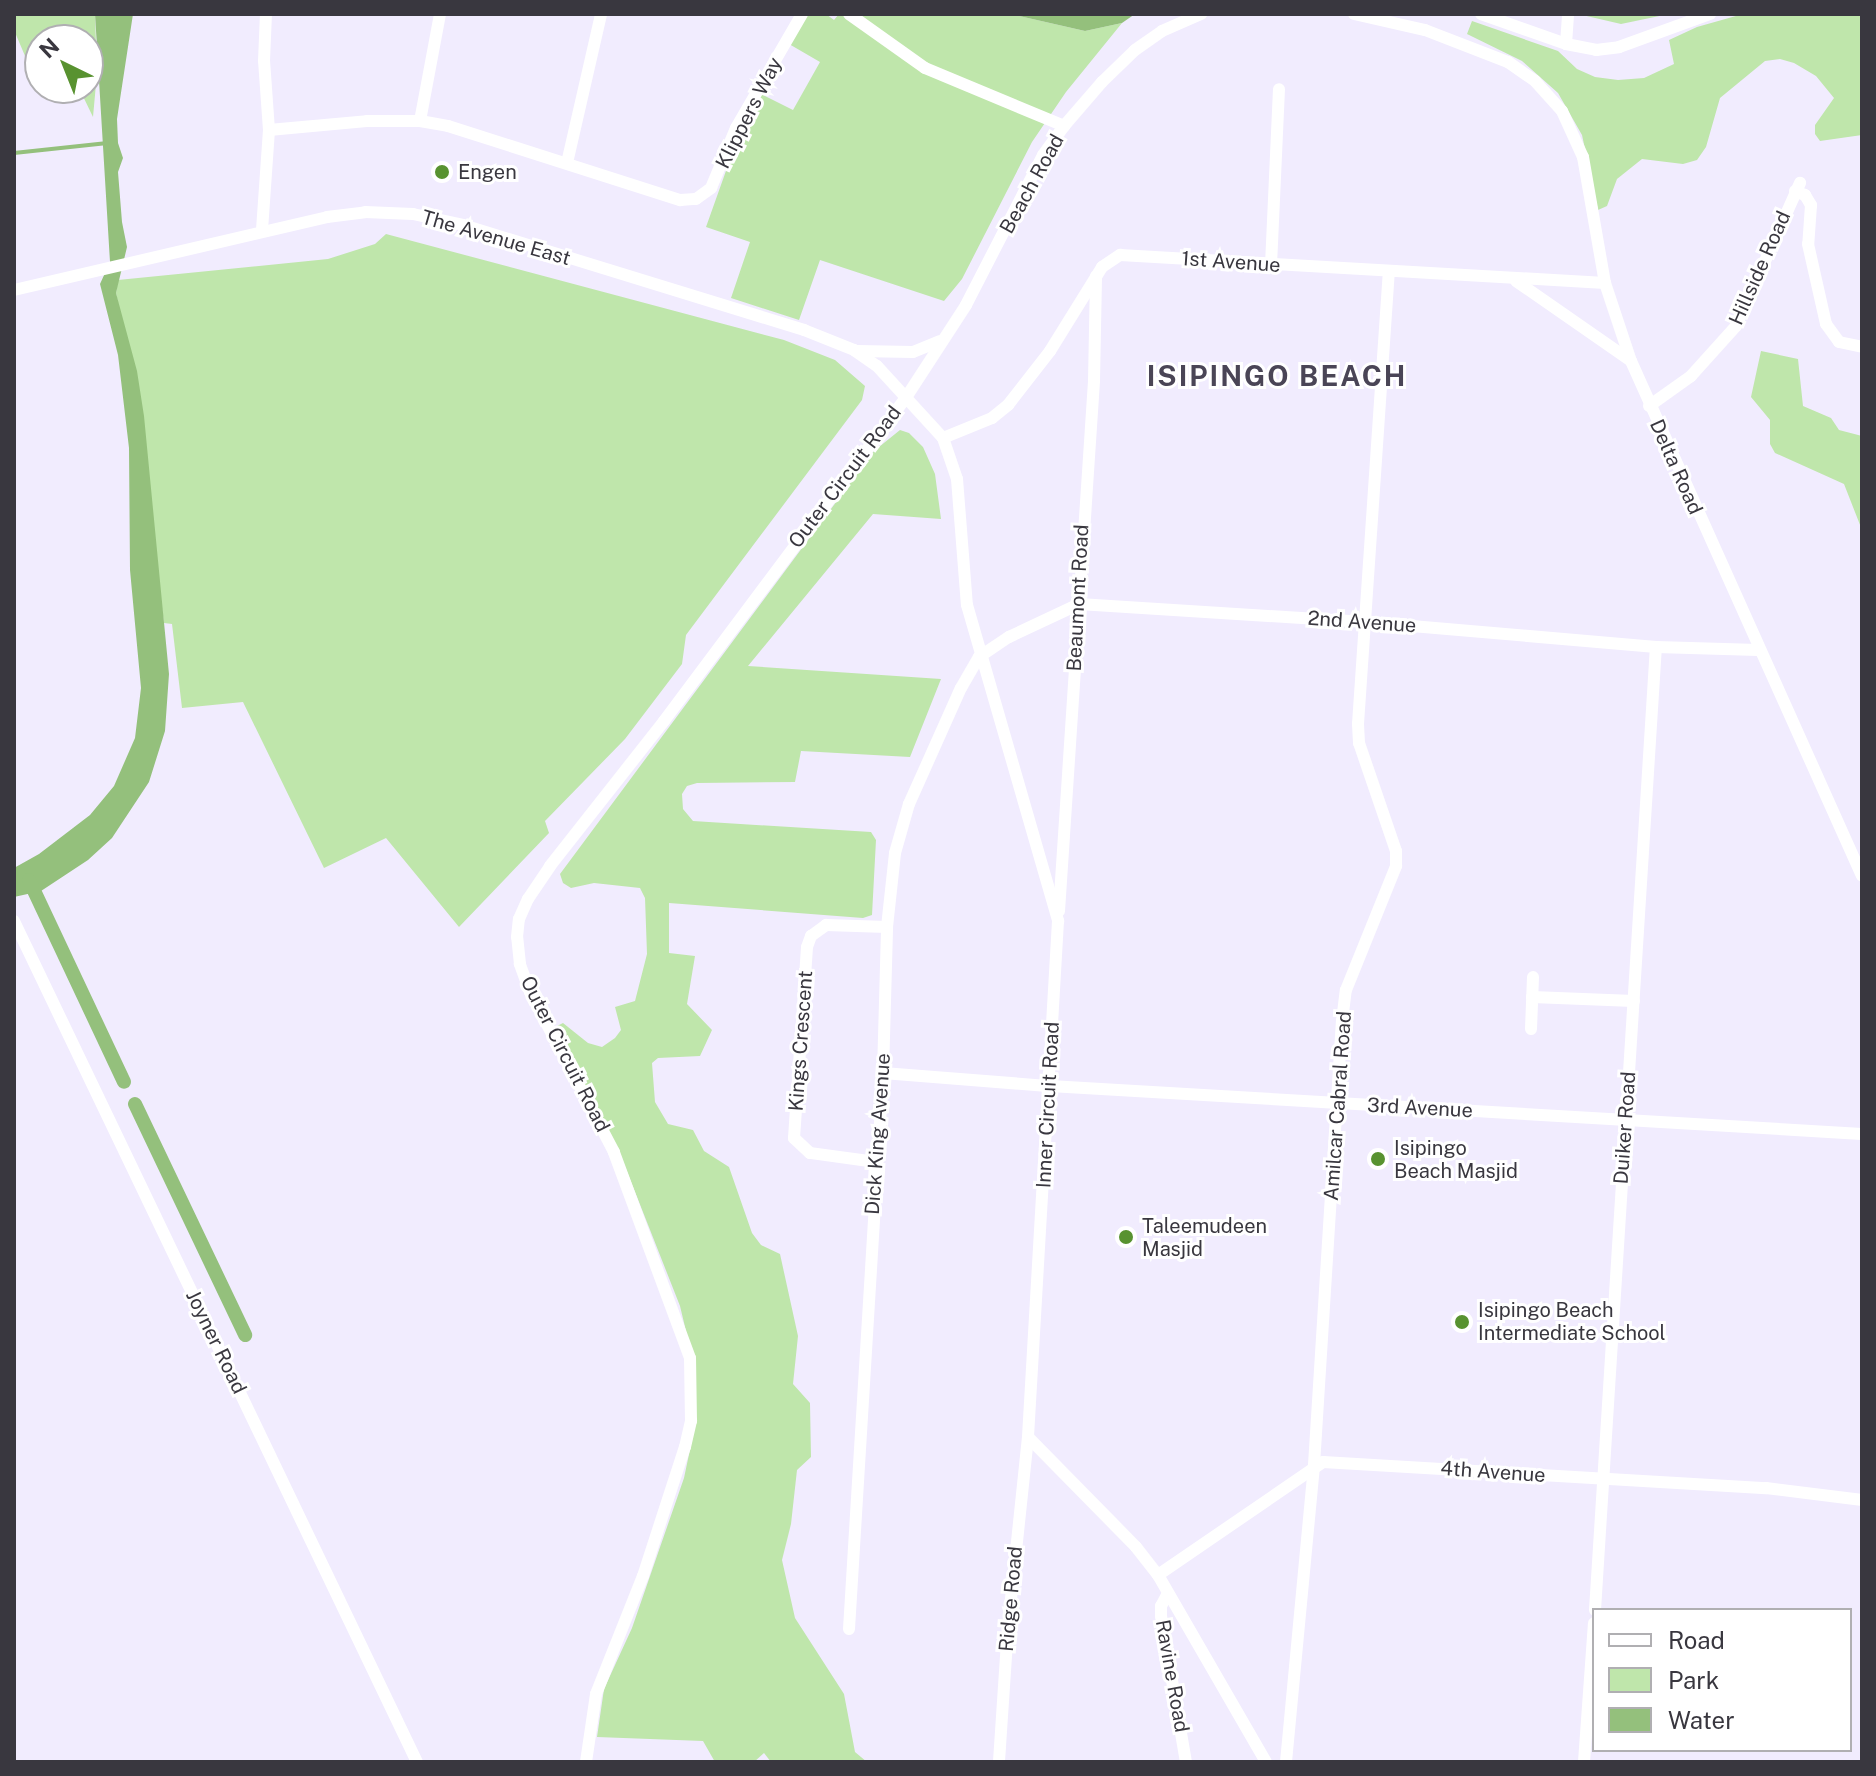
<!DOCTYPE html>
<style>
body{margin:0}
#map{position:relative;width:1876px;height:1776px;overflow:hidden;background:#f1ecfe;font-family:"Public Sans",sans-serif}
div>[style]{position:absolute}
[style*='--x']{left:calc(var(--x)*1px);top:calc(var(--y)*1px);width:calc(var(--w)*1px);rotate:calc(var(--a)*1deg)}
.green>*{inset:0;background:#bfe6ab}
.water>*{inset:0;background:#94c07c}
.stream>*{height:4px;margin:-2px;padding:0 2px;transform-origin:2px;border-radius:2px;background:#94c07c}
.canal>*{height:14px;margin:-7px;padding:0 7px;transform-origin:7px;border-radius:7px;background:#94c07c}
.minor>*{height:12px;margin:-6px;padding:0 6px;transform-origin:6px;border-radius:6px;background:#fff}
.dots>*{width:22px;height:22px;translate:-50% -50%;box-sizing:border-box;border:4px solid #fff;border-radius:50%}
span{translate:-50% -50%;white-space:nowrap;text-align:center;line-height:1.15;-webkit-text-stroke:6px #fff;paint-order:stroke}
.street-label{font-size:20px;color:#39373f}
.poi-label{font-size:20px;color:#39373f}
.left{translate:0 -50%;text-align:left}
.district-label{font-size:28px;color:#4a4556;font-weight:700;letter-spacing:2px}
.frame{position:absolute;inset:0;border:16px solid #39373f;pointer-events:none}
.legend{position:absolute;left:1592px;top:1608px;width:260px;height:144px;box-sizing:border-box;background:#fff;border:2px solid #b0afb2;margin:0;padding:10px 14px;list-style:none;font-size:24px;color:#39373f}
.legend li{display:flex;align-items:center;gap:16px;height:40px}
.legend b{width:40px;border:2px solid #b0afb2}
.north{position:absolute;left:24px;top:24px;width:80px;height:80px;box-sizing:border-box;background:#fff;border:2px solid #b0afb2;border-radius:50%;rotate:317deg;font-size:22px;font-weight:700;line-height:32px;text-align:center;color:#39373f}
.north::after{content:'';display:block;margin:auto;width:28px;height:36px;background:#589230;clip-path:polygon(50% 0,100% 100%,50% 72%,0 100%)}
</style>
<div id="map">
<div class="green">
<div style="clip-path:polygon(14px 14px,95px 14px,97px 73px,93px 117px,79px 88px,88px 88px,88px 40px,40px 40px,40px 63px,28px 63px,14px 30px)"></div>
<div style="clip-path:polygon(807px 14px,826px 14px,834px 20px,839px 14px,1011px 14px,1085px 31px,1122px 23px,1066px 92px,1032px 142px,962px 279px,944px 301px,820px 260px,799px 320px,731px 298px,750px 242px,706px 227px,732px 154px,761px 94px,793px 110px,820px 62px,789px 44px)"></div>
<div style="clip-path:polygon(1578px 14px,1669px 14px,1621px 24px)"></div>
<div style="clip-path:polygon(1743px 14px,1862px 14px,1862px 135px,1820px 141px,1815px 134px,1815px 125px,1834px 98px,1816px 76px,1794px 63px,1780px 59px,1765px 61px,1720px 98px,1706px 147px,1697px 160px,1683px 164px,1642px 159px,1617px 179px,1607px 206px,1598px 210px,1582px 135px,1558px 93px,1522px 61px,1467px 34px,1472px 21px,1558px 51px,1577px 69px,1595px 77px,1618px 80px,1644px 78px,1674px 64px,1669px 40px,1697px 27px)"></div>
<div style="clip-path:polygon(386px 234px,784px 340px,835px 360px,865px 386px,862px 400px,686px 635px,682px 664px,625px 739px,545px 821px,549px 833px,459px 927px,386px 838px,324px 868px,243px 702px,182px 708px,172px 624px,164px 623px,124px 332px,116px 293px,118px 280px,328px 259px,375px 244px)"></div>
<div style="clip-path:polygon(1761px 351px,1798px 359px,1803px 406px,1831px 418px,1839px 430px,1862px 436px,1862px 530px,1844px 484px,1775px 453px,1770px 444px,1770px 420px,1751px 397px)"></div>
<div style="clip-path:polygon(900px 430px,909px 433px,923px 447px,935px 474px,941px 519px,873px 514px,748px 666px,941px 679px,910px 757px,801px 751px,795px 782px,697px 783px,687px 786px,682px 794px,683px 809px,693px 821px,871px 832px,876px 840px,872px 915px,863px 918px,669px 903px,669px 953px,695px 956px,687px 1004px,712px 1030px,700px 1056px,658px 1058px,652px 1063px,655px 1102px,668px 1124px,693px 1130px,704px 1151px,729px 1167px,752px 1233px,761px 1245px,780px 1254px,798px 1336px,793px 1384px,810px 1403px,811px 1457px,797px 1470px,791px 1524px,782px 1560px,795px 1618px,844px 1694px,855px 1752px,867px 1762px,771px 1762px,764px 1753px,754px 1762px,715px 1762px,703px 1741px,597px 1737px,604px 1689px,632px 1628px,684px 1478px,692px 1440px,691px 1352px,680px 1306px,626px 1169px,555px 1027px,563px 1023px,588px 1043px,602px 1047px,615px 1038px,621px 1030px,615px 1007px,635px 1001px,647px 954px,645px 898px,640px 888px,594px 883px,571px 888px,563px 883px,560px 874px,874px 451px)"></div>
</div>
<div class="water">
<div style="clip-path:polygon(95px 14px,133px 14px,117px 119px,118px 143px,123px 158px,118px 172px,122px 222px,127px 247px,116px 293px,137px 371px,144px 416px,169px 674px,165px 731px,149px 782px,112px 838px,88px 860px,41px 891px,14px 897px,14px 868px,39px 854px,90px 815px,114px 786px,135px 738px,141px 688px,130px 570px,129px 448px,118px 355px,100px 284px,110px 262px)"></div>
<div style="clip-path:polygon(1011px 14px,1135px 14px,1122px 23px,1085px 31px)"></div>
</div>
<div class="stream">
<div style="--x:14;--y:153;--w:94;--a:-6.1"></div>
</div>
<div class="canal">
<div style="--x:29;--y:880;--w:223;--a:64.8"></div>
<div style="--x:135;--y:1104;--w:256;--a:64.5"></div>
</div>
<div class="minor">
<div style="--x:849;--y:14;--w:93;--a:35.4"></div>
<div style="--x:925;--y:68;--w:151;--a:22.6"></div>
<div style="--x:1354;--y:14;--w:73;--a:12.7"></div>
<div style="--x:1425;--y:30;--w:89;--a:21.1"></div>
<div style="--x:1508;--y:62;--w:33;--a:35"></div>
<div style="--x:1535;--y:81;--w:40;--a:48"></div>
<div style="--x:1562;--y:111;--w:51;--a:65.5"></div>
<div style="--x:1583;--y:157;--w:128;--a:80.1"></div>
<div style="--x:1605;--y:283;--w:82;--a:71.6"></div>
<div style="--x:1631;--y:361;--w:564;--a:65.84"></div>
<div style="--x:1481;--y:14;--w:90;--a:19.4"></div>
<div style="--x:1566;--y:44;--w:31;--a:11"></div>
<div style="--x:1596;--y:50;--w:23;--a:-7"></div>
<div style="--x:1619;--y:47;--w:97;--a:-19.9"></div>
<div style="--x:1566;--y:44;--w:30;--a:-86"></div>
<div style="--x:420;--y:121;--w:109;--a:-79.4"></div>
<div style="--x:269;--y:130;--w:98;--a:-5.2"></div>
<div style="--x:367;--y:121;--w:53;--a:0"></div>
<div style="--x:420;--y:121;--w:28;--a:10"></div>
<div style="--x:448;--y:126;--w:244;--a:17.7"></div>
<div style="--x:680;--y:200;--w:16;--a:-4"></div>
<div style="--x:696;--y:199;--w:19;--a:-36"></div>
<div style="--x:711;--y:188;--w:65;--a:-67.4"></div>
<div style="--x:736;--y:128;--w:132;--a:-59.9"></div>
<div style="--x:567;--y:163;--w:153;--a:-77.1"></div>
<div style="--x:1795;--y:191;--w:11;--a:22"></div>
<div style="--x:1805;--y:195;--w:12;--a:59"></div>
<div style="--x:1811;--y:205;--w:39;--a:94"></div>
<div style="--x:1808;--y:244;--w:82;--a:77.3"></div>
<div style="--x:1826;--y:324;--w:22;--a:54"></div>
<div style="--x:1839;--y:342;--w:24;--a:12"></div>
<div style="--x:262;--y:230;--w:100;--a:-86"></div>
<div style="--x:269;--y:130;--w:69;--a:-94.1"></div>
<div style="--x:264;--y:61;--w:47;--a:-87.6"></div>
<div style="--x:1271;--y:265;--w:176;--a:-87.4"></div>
<div style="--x:1516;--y:281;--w:140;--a:34.8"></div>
<div style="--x:14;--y:290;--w:321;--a:-13.1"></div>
<div style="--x:327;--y:217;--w:38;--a:-7"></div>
<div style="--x:365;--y:212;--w:48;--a:2.4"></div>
<div style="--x:413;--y:214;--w:51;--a:12.4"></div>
<div style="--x:463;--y:225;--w:357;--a:17.1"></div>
<div style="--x:804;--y:330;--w:54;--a:21.8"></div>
<div style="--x:854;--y:350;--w:28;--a:35"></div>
<div style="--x:877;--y:366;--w:98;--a:47.5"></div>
<div style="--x:943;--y:438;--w:43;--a:71.1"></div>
<div style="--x:957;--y:479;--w:126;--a:85.5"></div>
<div style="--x:967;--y:605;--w:329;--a:73.9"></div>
<div style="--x:1058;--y:921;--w:517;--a:93.33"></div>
<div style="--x:1028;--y:1437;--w:190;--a:96"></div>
<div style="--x:1008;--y:1626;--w:136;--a:93.8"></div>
<div style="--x:857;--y:351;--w:56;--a:1"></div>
<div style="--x:913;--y:352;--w:29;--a:-22"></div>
<div style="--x:1649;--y:406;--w:52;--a:-35.5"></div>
<div style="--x:1691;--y:376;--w:67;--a:-48"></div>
<div style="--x:1736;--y:326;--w:157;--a:-65.9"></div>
<div style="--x:943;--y:438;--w:53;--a:-22.2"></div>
<div style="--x:992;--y:418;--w:21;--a:-39"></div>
<div style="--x:1008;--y:405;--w:68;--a:-52.1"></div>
<div style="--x:1050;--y:351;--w:99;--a:-58.2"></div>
<div style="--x:1102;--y:267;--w:22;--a:-34"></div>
<div style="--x:1120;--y:255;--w:486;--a:3.3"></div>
<div style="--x:1059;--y:911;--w:531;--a:-86.22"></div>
<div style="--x:1094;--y:381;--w:105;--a:-88.9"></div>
<div style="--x:14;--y:921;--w:933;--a:64.4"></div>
<div style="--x:1532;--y:997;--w:102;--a:2.2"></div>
<div style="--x:1531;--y:1029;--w:52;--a:-87.8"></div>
<div style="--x:883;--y:1073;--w:168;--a:4.5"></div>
<div style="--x:1050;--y:1086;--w:813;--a:3.38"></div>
<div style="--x:876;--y:1162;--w:67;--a:-172.2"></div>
<div style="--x:810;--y:1153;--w:22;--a:-137"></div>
<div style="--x:794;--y:1138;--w:191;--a:-86.1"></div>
<div style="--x:807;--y:947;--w:12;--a:-70"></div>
<div style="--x:811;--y:936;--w:19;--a:-36"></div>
<div style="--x:826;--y:925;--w:61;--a:1.9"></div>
<div style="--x:1028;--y:1437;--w:154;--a:45.5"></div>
<div style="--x:1136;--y:1547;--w:36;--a:52"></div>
<div style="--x:1158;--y:1575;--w:216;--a:60"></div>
<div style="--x:1158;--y:1575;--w:200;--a:-34.4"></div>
<div style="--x:1323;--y:1462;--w:444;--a:3.4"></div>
<div style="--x:1766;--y:1488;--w:97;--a:7.1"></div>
<div style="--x:1168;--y:1593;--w:15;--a:118"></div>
<div style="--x:1161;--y:1606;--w:10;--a:90"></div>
<div style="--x:1161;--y:1616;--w:148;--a:80.3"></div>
<div style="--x:1595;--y:1610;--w:965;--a:-86.38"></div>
<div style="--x:849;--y:1629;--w:557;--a:-86.5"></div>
<div style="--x:883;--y:1073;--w:146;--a:-88.4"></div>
<div style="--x:887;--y:927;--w:74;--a:-83.8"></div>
<div style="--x:895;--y:853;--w:51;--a:-74.1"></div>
<div style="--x:909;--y:804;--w:127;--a:-65.9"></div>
<div style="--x:961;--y:688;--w:36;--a:-60"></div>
<div style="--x:979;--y:657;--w:36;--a:-34"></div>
<div style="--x:1009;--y:637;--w:77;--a:-25.2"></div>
<div style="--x:1079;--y:604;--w:287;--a:3.6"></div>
<div style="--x:1365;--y:622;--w:292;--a:4.9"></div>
<div style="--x:1656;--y:647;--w:102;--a:1.7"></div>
<div style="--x:586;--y:1762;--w:69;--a:-81.6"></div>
<div style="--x:596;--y:1694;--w:127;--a:-68.3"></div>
<div style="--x:643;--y:1576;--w:136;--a:-72"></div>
<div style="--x:685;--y:1447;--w:27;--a:-77"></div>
<div style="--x:691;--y:1421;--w:63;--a:-90.9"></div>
<div style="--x:690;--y:1358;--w:220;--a:-110.3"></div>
<div style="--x:614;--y:1152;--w:181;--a:-117.7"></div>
<div style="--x:530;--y:992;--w:30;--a:-110"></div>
<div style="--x:520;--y:964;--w:27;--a:-96"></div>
<div style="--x:517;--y:937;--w:18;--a:-84"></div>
<div style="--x:519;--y:919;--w:22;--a:-66"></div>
<div style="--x:528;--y:899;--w:40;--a:-56"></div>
<div style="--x:550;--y:866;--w:184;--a:-51.8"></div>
<div style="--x:664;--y:721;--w:406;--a:-53.2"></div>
<div style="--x:907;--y:396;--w:108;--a:-57"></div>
<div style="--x:966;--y:305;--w:169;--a:-62.8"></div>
<div style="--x:1043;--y:155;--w:36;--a:-54"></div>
<div style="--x:1064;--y:126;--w:58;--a:-49.2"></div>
<div style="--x:1102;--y:82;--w:46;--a:-44.1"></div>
<div style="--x:1135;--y:50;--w:33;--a:-35"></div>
<div style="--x:1162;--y:31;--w:43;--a:-23.6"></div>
<div style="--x:1286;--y:1762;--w:298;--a:-84.6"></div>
<div style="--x:1314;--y:1465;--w:445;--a:-86.4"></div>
<div style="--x:1342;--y:1021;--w:31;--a:-83"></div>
<div style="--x:1346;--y:990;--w:134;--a:-68"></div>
<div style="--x:1396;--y:866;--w:15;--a:-90"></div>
<div style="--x:1396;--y:851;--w:114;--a:-108.9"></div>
<div style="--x:1359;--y:743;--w:19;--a:-93"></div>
<div style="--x:1358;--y:724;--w:453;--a:-86.1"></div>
<div style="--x:1584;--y:1762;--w:139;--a:-85.9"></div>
</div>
<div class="dots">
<div style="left:442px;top:172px;background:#589230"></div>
<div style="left:1378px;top:1159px;background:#589230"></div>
<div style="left:1126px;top:1237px;background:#589230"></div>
<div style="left:1462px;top:1322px;background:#589230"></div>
</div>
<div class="street-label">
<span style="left:749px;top:113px;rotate:-63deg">Klippers Way</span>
<span style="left:1032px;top:184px;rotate:-61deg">Beach Road</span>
<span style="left:496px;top:238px;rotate:16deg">The Avenue East</span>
<span style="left:1231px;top:262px;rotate:4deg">1st Avenue</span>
<span style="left:1760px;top:268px;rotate:-66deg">Hillside Road</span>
<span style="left:1676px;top:467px;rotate:66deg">Delta Road</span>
<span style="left:845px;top:477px;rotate:-53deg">Outer Circuit Road</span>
<span style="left:1078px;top:598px;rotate:-87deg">Beaumont Road</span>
<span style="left:1362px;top:622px;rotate:4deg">2nd Avenue</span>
<span style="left:801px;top:1041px;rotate:-86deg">Kings Crescent</span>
<span style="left:565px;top:1054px;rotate:63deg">Outer Circuit Road</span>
<span style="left:1048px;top:1105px;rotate:-87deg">Inner Circuit Road</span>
<span style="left:1338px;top:1106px;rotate:-86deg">Amilcar Cabral Road</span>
<span style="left:1420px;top:1108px;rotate:3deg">3rd Avenue</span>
<span style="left:1625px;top:1128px;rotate:-86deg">Duiker Road</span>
<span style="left:878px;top:1134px;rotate:-86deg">Dick King Avenue</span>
<span style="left:216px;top:1342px;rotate:64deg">Joyner Road</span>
<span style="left:1493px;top:1472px;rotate:4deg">4th Avenue</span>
<span style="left:1011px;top:1599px;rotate:-85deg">Ridge Road</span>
<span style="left:1172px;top:1676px;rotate:80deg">Ravine Road</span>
</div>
<div class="poi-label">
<span class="left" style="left:458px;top:172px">Engen</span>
<span class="left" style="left:1394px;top:1160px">Isipingo<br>Beach Masjid</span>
<span class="left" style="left:1142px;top:1238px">Taleemudeen<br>Masjid</span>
<span class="left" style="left:1478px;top:1322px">Isipingo Beach<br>Intermediate School</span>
</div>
<div class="district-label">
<span style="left:1277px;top:376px">ISIPINGO BEACH</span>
</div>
<div class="frame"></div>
<ul class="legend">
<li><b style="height:10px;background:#fff"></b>Road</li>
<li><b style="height:22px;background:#bfe6ab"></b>Park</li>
<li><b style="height:22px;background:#94c07c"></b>Water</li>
</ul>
<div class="north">N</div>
</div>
